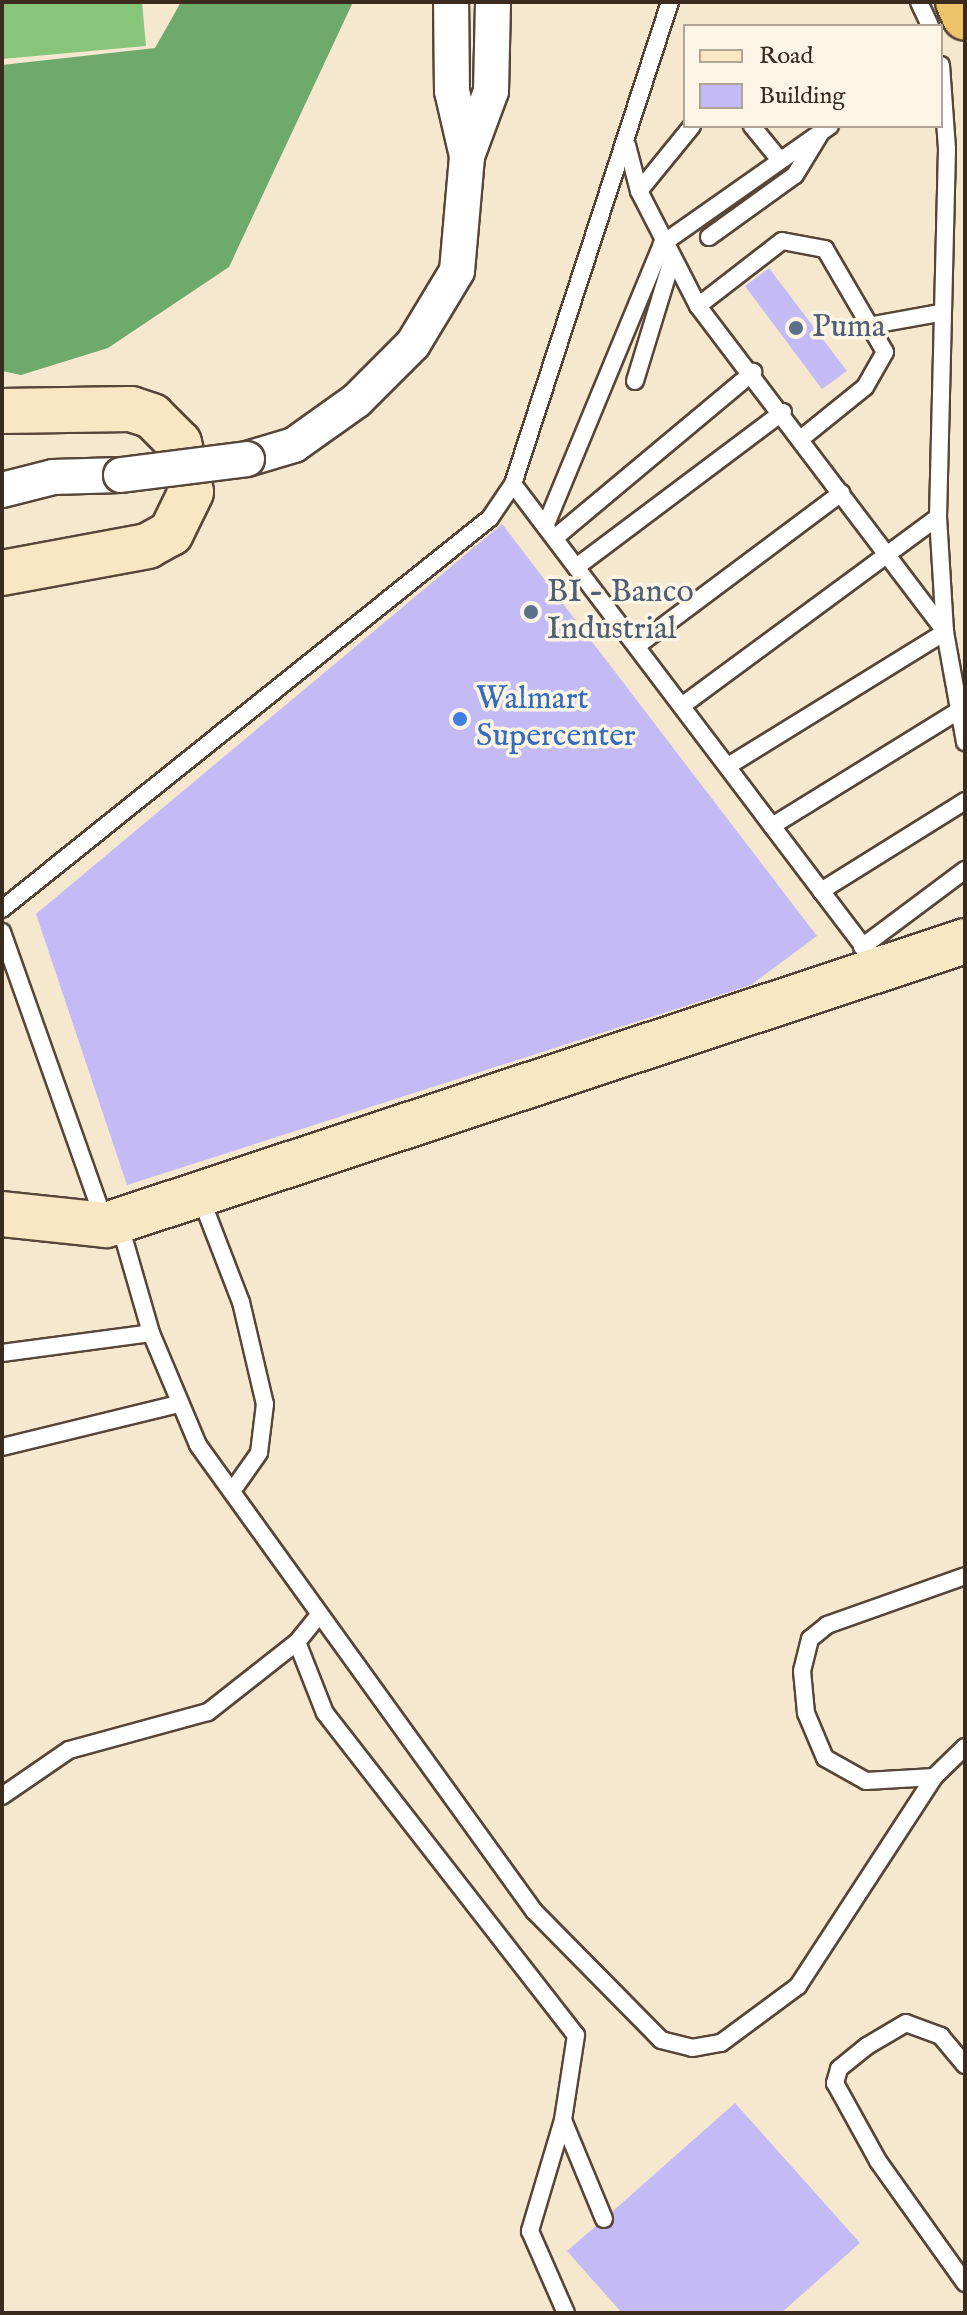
<!DOCTYPE html>
<style>
body{margin:0}
#map{position:relative;width:967px;height:2315px;overflow:hidden;background:#f5e8ce;font-family:"IM FELL English",serif}
div>[style]{position:absolute}
[style*='--x']{left:calc(var(--x)*1px);top:calc(var(--y)*1px);width:calc(var(--w)*1px);rotate:calc(var(--a)*1deg)}
.green>*{inset:0;background:#87c57b}
.forest>*{inset:0;background:#6daa6b}
.building>*{inset:0;background:#c4baf6}
.roads{filter:drop-shadow(2px 0 #574638) drop-shadow(-2px 0 #574638) drop-shadow(0 2px #574638) drop-shadow(0 -2px #574638)}
.lane>*{height:16px;margin:-8px;padding:0 8px;transform-origin:8px;border-radius:8px;background:#fff}
.street>*{height:34px;margin:-17px;padding:0 17px;transform-origin:17px;border-radius:17px;background:#fff}
.secondary>*{height:44px;margin:-22px;padding:0 22px;transform-origin:22px;border-radius:22px;background:#f9e7c3}
.highway>*{height:44px;margin:-22px;padding:0 22px;transform-origin:22px;border-radius:22px;background:#efc469}
.bridges{filter:drop-shadow(2px 0 #574638) drop-shadow(-2px 0 #574638) drop-shadow(0 2px #574638) drop-shadow(0 -2px #574638)}
.street-bridge>*{height:34px;margin:-17px;padding:0 17px;transform-origin:17px;border-radius:17px;background:#fff}
.dots>*{width:22px;height:22px;translate:-50% -50%;box-sizing:border-box;border:4px solid #fcf5e5;border-radius:50%}
span{translate:-50% -50%;white-space:nowrap;text-align:center;line-height:1.15;-webkit-text-stroke:7px #fcf5e5;paint-order:stroke}
.service-label{font-size:32px;color:#4e5e75}
.left{translate:0 -50%;text-align:left}
.shop-label{font-size:32px;color:#366cbe}
.frame{position:absolute;inset:0;border:4px solid #3b2a1e;pointer-events:none}
.legend{position:absolute;left:683px;top:24px;width:260px;height:104px;box-sizing:border-box;background:#fcf5e5;border:2px solid #afa495;margin:0;padding:10px 14px;list-style:none;font-size:24px;color:#3b2a1e}
.legend li{display:flex;align-items:center;gap:16px;height:40px}
.legend b{width:40px;border:2px solid #afa495}
</style>
<div id="map">
<div class="green">
<div style="clip-path:polygon(2px 2px,142px 2px,146px 46px,2px 59px)"></div>
</div>
<div class="forest">
<div style="clip-path:polygon(181px 2px,353px 2px,229px 267px,108px 348px,21px 375px,2px 371px,2px 65px,155px 48px)"></div>
</div>
<div class="building">
<div style="clip-path:polygon(769px 268px,847px 371px,822px 389px,745px 286px)"></div>
<div style="clip-path:polygon(502px 524px,817px 936px,751px 985px,127px 1185px,36px 914px)"></div>
<div style="clip-path:polygon(735px 2103px,860px 2243px,781px 2313px,622px 2313px,567px 2251px,596px 2226px,612px 2226px,613px 2211px)"></div>
</div>
<div class="roads">
<div class="lane">
<div style="--x:919;--y:2;--w:26;--a:65"></div>
<div style="--x:941;--y:65;--w:84;--a:85.9"></div>
<div style="--x:947;--y:149;--w:368;--a:91.4"></div>
<div style="--x:938;--y:517;--w:115;--a:86.5"></div>
<div style="--x:945;--y:632;--w:112;--a:79.7"></div>
<div style="--x:752;--y:126;--w:43;--a:50.7"></div>
<div style="--x:627;--y:145;--w:48;--a:75.4"></div>
<div style="--x:639;--y:191;--w:129;--a:62.8"></div>
<div style="--x:698;--y:306;--w:409;--a:52.8"></div>
<div style="--x:945;--y:632;--w:255;--a:148.3"></div>
<div style="--x:639;--y:191;--w:84;--a:-50.8"></div>
<div style="--x:709;--y:237;--w:106;--a:-35.8"></div>
<div style="--x:795;--y:175;--w:48;--a:-58.6"></div>
<div style="--x:698;--y:306;--w:106;--a:-37.7"></div>
<div style="--x:782;--y:241;--w:44;--a:10.5"></div>
<div style="--x:825;--y:249;--w:119;--a:59.8"></div>
<div style="--x:885;--y:352;--w:40;--a:119.7"></div>
<div style="--x:865;--y:387;--w:80;--a:141.1"></div>
<div style="--x:873;--y:325;--w:68;--a:-10.2"></div>
<div style="--x:635;--y:381;--w:127;--a:-73"></div>
<div style="--x:513;--y:484;--w:606;--a:52.85"></div>
<div style="--x:547;--y:522;--w:301;--a:-67.5"></div>
<div style="--x:662;--y:244;--w:205;--a:-35.1"></div>
<div style="--x:557;--y:536;--w:256;--a:-39.9"></div>
<div style="--x:579;--y:565;--w:255;--a:-36.9"></div>
<div style="--x:638;--y:645;--w:254;--a:-36.8"></div>
<div style="--x:683;--y:705;--w:317;--a:-36.4"></div>
<div style="--x:772;--y:826;--w:219;--a:-31.7"></div>
<div style="--x:821;--y:891;--w:170;--a:-32"></div>
<div style="--x:2;--y:909;--w:625;--a:-38.7"></div>
<div style="--x:490;--y:518;--w:41;--a:-55.9"></div>
<div style="--x:513;--y:484;--w:507;--a:-71.96"></div>
<div style="--x:2;--y:932;--w:306;--a:70.5"></div>
<div style="--x:862;--y:947;--w:129;--a:-36.8"></div>
<div style="--x:200;--y:1196;--w:114;--a:68.9"></div>
<div style="--x:241;--y:1302;--w:105;--a:76.8"></div>
<div style="--x:265;--y:1404;--w:49;--a:97"></div>
<div style="--x:259;--y:1453;--w:42;--a:125.2"></div>
<div style="--x:119;--y:1222;--w:116;--a:73.9"></div>
<div style="--x:151;--y:1333;--w:121;--a:67.2"></div>
<div style="--x:198;--y:1445;--w:575;--a:54.21"></div>
<div style="--x:534;--y:1911;--w:181;--a:45.4"></div>
<div style="--x:661;--y:2040;--w:32;--a:14"></div>
<div style="--x:692;--y:2048;--w:29;--a:-10"></div>
<div style="--x:721;--y:2043;--w:96;--a:-36.5"></div>
<div style="--x:798;--y:1986;--w:249;--a:-56.9"></div>
<div style="--x:934;--y:1777;--w:43;--a:-44.1"></div>
<div style="--x:2;--y:1353;--w:150;--a:-7.6"></div>
<div style="--x:2;--y:1447;--w:182;--a:-13.7"></div>
<div style="--x:319;--y:1615;--w:35;--a:129"></div>
<div style="--x:297;--y:1642;--w:76;--a:68.5"></div>
<div style="--x:325;--y:1713;--w:408;--a:52.1"></div>
<div style="--x:576;--y:2035;--w:86;--a:98.7"></div>
<div style="--x:563;--y:2120;--w:107;--a:67.5"></div>
<div style="--x:934;--y:1777;--w:68;--a:176.6"></div>
<div style="--x:866;--y:1781;--w:47;--a:-150.7"></div>
<div style="--x:825;--y:1758;--w:49;--a:-112.9"></div>
<div style="--x:806;--y:1713;--w:42;--a:-95.4"></div>
<div style="--x:802;--y:1671;--w:33;--a:-76"></div>
<div style="--x:810;--y:1639;--w:22;--a:-39"></div>
<div style="--x:827;--y:1625;--w:146;--a:-19.5"></div>
<div style="--x:2;--y:1796;--w:81;--a:-34.5"></div>
<div style="--x:69;--y:1750;--w:144;--a:-15.3"></div>
<div style="--x:208;--y:1712;--w:113;--a:-38.2"></div>
<div style="--x:965;--y:2065;--w:38;--a:-130"></div>
<div style="--x:941;--y:2036;--w:37;--a:-160"></div>
<div style="--x:906;--y:2023;--w:45;--a:149.5"></div>
<div style="--x:867;--y:2046;--w:36;--a:141"></div>
<div style="--x:839;--y:2069;--w:15;--a:106"></div>
<div style="--x:835;--y:2083;--w:89;--a:61.1"></div>
<div style="--x:878;--y:2161;--w:150;--a:54.5"></div>
<div style="--x:563;--y:2120;--w:116;--a:106.6"></div>
<div style="--x:530;--y:2231;--w:90;--a:66.3"></div>
</div>
<div class="street">
<div style="--x:467;--y:156;--w:69;--a:-69.7"></div>
<div style="--x:491;--y:91;--w:89;--a:-88.7"></div>
<div style="--x:247;--y:459;--w:49;--a:-16.6"></div>
<div style="--x:294;--y:445;--w:77;--a:-35.5"></div>
<div style="--x:357;--y:400;--w:79;--a:-45"></div>
<div style="--x:413;--y:344;--w:85;--a:-58.9"></div>
<div style="--x:457;--y:271;--w:115;--a:-85"></div>
<div style="--x:467;--y:156;--w:67;--a:-103"></div>
<div style="--x:452;--y:91;--w:89;--a:-90.6"></div>
<div style="--x:2;--y:490;--w:53;--a:-14.3"></div>
<div style="--x:53;--y:477;--w:68;--a:-1.7"></div>
</div>
<div class="secondary">
<div style="--x:2;--y:411;--w:129;--a:-0.9"></div>
<div style="--x:131;--y:409;--w:22;--a:18"></div>
<div style="--x:152;--y:416;--w:38;--a:45"></div>
<div style="--x:179;--y:443;--w:50;--a:76.2"></div>
<div style="--x:191;--y:492;--w:46;--a:116"></div>
<div style="--x:171;--y:533;--w:26;--a:151"></div>
<div style="--x:148;--y:546;--w:148;--a:169.5"></div>
<div style="--x:2;--y:1214;--w:105;--a:6"></div>
<div style="--x:106;--y:1225;--w:905;--a:-18.29"></div>
</div>
<div class="highway">
<div style="--x:958;--y:2;--w:17;--a:66"></div>
</div>
</div>
<div class="bridges">
<div class="street-bridge">
<div style="--x:121;--y:475;--w:127;--a:-7.2"></div>
</div>
</div>
<div class="dots">
<div style="left:796px;top:328px;background:#5c6f8a"></div>
<div style="left:531px;top:612px;background:#5c6f8a"></div>
<div style="left:460px;top:719px;background:#3f7fe0"></div>
</div>
<div class="service-label">
<span class="left" style="left:812px;top:328px">Puma</span>
<span class="left" style="left:547px;top:612px">BI - Banco<br>Industrial</span>
</div>
<div class="shop-label">
<span class="left" style="left:476px;top:719px">Walmart<br>Supercenter</span>
</div>
<div class="frame"></div>
<ul class="legend">
<li><b style="height:10px;background:#f9e7c3"></b>Road</li>
<li><b style="height:22px;background:#c4baf6"></b>Building</li>
</ul>
</div>
